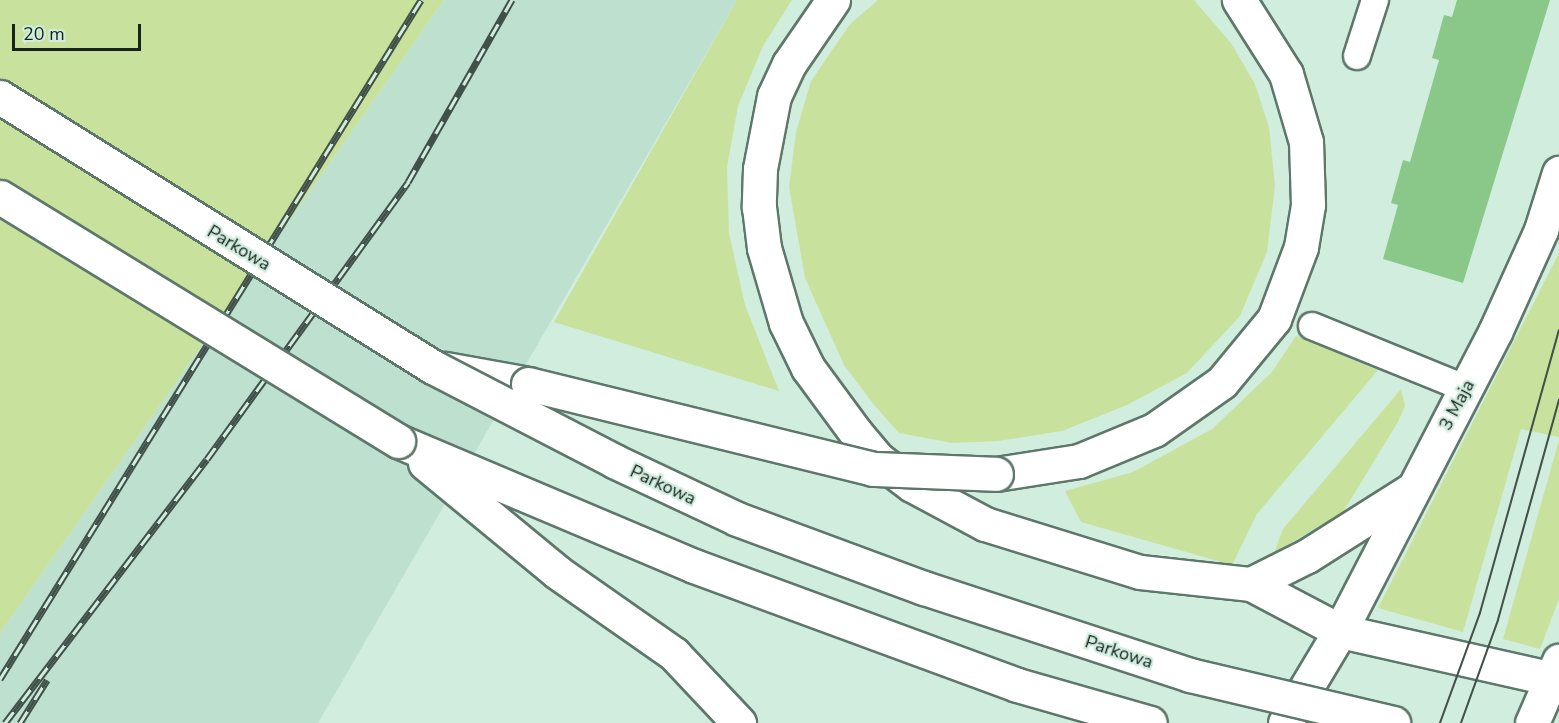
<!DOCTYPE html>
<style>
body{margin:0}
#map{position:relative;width:1559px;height:723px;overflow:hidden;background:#d1edde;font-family:"Nunito Sans",sans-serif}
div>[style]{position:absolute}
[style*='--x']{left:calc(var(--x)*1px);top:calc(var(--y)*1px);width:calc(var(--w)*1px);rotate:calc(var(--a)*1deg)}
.built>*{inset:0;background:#bde0cf}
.green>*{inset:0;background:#c8e29e}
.building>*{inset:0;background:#8ac889}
.roads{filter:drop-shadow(2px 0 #5e776b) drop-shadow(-2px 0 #5e776b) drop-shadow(0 2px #5e776b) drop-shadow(0 -2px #5e776b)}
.service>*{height:26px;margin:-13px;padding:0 13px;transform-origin:13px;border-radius:13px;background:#fff}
.tertiary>*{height:33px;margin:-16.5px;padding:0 16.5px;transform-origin:16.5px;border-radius:16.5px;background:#fff}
.secondary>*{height:33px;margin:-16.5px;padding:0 16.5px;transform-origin:16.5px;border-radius:16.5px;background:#fff}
.tram>*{height:1.5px;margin:-0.75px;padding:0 0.75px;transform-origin:0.75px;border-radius:0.75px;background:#415049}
.rail>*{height:7px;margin-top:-3.5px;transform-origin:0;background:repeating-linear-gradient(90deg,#d1edde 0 14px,#415049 0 28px);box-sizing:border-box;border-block:2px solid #415049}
.bridges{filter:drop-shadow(2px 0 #5e776b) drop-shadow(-2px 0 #5e776b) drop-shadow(0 2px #5e776b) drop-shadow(0 -2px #5e776b)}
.tertiary-bridge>*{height:33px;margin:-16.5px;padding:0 16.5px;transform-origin:16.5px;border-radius:16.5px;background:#fff}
span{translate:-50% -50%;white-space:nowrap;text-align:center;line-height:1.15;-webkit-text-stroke:4.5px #d1edde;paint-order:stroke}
.street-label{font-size:18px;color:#18231e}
.scale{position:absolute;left:12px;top:24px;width:129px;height:27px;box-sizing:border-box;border:3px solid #18231e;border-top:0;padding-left:8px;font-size:18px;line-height:21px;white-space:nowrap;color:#18231e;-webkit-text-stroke:4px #d1edde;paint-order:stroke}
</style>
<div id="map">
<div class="built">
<div style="clip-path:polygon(444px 0,737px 0,318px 723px,0 723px,0 633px)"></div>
</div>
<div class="green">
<div style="clip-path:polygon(0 0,444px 0,0 633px)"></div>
<div style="clip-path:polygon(737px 0,792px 0,763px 46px,738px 106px,727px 167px,729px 233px,745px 305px,779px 391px,554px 322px)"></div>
<div style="clip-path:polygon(878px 0,1194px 0,1231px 43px,1255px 84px,1269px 127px,1275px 186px,1267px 252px,1240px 316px,1187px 373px,1127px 405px,1062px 431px,998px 441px,952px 443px,899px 433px,875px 406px,844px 365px,805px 278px,789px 187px,796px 132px,811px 81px,850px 24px)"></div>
<div style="clip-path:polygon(1559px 253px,1559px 437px,1521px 429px,1463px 632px,1378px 608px)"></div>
<div style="clip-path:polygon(1296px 336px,1378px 370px,1257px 514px,1232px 565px,1081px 522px,1065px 491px,1133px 472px,1212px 429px,1272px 372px)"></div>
<div style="clip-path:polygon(1401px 389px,1405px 406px,1398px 422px,1343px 512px,1274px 553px,1283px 529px)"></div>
<div style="clip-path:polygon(1559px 440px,1559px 599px,1540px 649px,1503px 639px)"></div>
</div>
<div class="building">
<div style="clip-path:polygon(1457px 0,1550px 0,1463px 283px,1383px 259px,1398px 205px,1391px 203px,1403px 160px,1410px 162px,1439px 60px,1432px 58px,1444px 15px,1452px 17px)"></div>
</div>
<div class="roads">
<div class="service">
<div style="--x:1357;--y:56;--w:59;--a:-72.2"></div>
<div style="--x:1312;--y:326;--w:167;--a:22.1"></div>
</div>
<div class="tertiary">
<div style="--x:833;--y:0;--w:78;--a:124.5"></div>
<div style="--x:789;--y:64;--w:35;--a:115"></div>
<div style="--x:774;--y:96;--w:74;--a:100.9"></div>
<div style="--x:760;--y:169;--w:38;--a:92"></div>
<div style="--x:759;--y:207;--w:41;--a:83"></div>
<div style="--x:764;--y:248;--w:78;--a:73.7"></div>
<div style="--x:786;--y:323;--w:50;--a:63.9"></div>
<div style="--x:808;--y:368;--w:81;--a:53.6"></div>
<div style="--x:856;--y:433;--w:35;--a:50"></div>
<div style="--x:879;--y:460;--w:41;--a:37.1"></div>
<div style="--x:912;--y:485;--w:83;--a:28.1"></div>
<div style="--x:985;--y:524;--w:162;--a:17.2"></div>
<div style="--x:1140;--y:572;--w:112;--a:6.2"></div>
<div style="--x:1251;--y:584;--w:101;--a:27.8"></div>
<div style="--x:445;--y:369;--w:84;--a:10.2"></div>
<div style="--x:398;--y:441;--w:321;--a:22.9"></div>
<div style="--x:694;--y:566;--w:344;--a:20.2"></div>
<div style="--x:1017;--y:685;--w:138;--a:15.9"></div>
<div style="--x:425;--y:463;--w:171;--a:39.5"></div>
<div style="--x:557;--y:572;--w:143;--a:35"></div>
<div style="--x:674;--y:654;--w:95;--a:46.7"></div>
<div style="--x:996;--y:474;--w:84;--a:-8.9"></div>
<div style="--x:1079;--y:461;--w:81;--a:-22.5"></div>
<div style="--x:1154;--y:430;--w:83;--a:-35.2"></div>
<div style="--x:1222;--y:382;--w:82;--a:-50.5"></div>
<div style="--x:1274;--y:319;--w:77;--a:-69.4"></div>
<div style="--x:1301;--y:247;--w:43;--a:-80.5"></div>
<div style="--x:1308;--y:205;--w:63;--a:-91.8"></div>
<div style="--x:1306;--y:142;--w:71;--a:-106.4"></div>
<div style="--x:1286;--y:74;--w:88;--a:-122.4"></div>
<div style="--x:1251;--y:584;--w:63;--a:-26.6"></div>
<div style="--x:1307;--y:556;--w:123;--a:-32.4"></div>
</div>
<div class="secondary">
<div style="--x:1340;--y:631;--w:218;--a:12.7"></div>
<div style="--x:1285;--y:723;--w:107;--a:-59.1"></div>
<div style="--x:1340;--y:631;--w:337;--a:-62.6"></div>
<div style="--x:1495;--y:332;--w:112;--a:-65.7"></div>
<div style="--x:1541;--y:230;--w:60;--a:-72.5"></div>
<div style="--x:1532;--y:723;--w:68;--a:-66.5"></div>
</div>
</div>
<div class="tram">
<div style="--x:1440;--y:723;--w:117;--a:-70"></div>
<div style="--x:1480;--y:613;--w:293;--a:-74.4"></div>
<div style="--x:1461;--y:723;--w:109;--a:-70.2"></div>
<div style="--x:1498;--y:620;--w:228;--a:-74.5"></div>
</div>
<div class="rail">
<div style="--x:0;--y:679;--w:799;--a:-58.2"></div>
<div style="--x:5;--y:723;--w:332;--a:-52.6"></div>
<div style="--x:207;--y:459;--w:342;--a:-54"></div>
<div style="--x:408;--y:182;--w:210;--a:-60.3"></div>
<div style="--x:20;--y:723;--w:51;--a:-57.9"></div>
</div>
<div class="bridges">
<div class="tertiary-bridge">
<div style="--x:0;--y:97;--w:510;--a:31.95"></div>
<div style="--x:433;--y:367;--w:204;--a:27.4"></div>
<div style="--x:614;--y:461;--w:136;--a:25.2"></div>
<div style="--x:737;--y:519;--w:199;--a:20.3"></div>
<div style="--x:924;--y:588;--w:280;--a:18.1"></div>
<div style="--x:1190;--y:675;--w:209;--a:13.3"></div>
<div style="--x:0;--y:197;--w:467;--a:31.5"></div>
<div style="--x:528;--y:384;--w:355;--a:13.8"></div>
<div style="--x:873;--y:469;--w:123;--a:2.3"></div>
</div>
</div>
<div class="street-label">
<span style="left:239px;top:248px;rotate:31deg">Parkowa</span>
<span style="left:1457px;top:405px;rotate:-62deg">3 Maja</span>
<span style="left:663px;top:485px;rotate:25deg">Parkowa</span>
<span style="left:1119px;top:652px;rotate:18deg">Parkowa</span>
</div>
<div class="scale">20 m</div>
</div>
